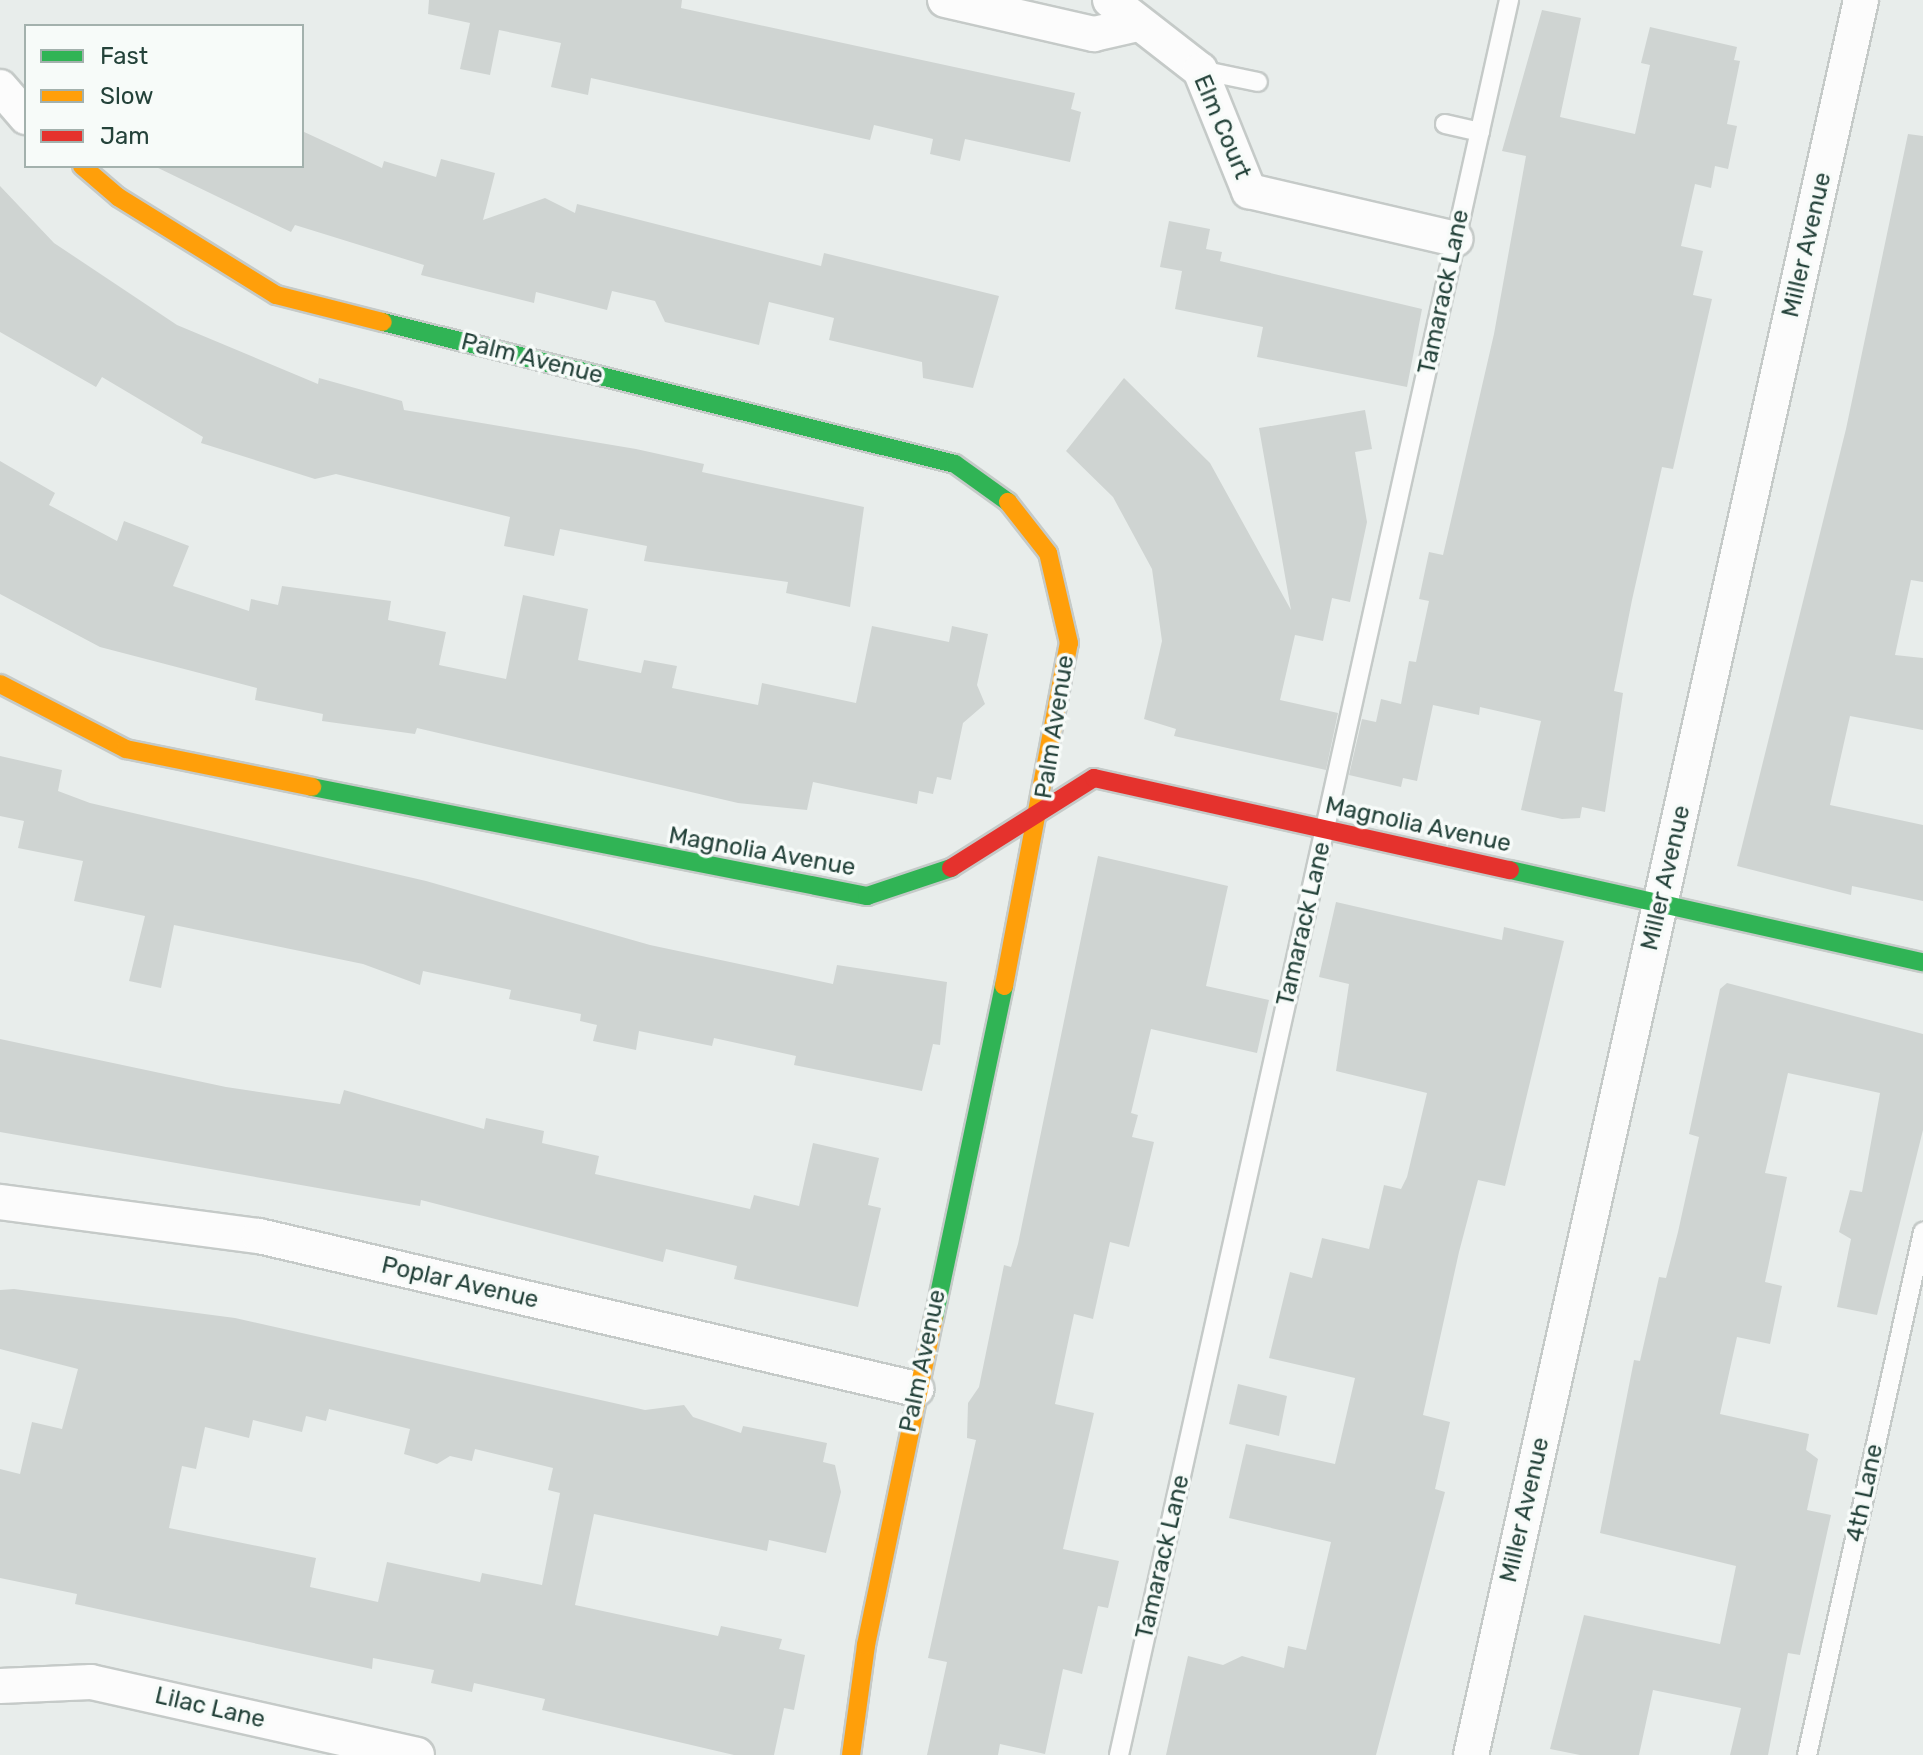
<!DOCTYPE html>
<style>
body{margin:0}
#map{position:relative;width:1923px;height:1755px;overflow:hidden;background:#e8edeb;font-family:Rubik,sans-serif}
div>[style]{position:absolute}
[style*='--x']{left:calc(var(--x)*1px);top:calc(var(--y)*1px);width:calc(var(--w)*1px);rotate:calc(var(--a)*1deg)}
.building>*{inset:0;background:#cfd4d2}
.roads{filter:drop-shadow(2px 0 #c5cac8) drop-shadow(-2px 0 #c5cac8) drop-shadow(0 2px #c5cac8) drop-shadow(0 -2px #c5cac8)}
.lane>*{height:18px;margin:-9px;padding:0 9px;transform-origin:9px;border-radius:9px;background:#fcfcfc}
.street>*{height:34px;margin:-17px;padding:0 17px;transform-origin:17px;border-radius:17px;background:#fcfcfc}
.fast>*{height:18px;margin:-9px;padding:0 9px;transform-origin:9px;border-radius:9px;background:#30b455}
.slow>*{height:18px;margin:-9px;padding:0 9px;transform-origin:9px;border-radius:9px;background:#ff9f0a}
.jam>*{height:18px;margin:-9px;padding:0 9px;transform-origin:9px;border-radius:9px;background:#e5322d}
span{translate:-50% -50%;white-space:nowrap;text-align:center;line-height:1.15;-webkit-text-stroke:7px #f7fbf9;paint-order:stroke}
.street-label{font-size:24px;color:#24423a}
.legend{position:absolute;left:24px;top:24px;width:280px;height:144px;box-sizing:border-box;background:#f7fbf9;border:2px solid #a3b1ad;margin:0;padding:10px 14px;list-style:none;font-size:24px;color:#24423a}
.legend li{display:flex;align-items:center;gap:16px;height:40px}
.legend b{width:40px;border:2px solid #a3b1ad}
</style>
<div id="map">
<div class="building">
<div style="clip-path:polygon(429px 0,682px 0,681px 8px,1075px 93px,1071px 109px,1081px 112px,1070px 162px,965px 139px,960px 161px,930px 154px,933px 139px,874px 125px,870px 140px,591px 78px,588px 95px,551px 87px,561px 43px,499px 30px,490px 75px,460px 69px,470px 23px,428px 14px)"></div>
<div style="clip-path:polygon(1542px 10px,1581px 18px,1560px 117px,1635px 134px,1650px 65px,1641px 63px,1650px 27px,1737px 47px,1734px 60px,1740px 61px,1727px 124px,1737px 126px,1728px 169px,1715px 166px,1711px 188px,1695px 184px,1681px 246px,1703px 251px,1693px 295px,1712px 299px,1673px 469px,1662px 467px,1632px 600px,1614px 691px,1623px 693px,1605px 812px,1582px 807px,1580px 818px,1562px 819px,1521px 810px,1541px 721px,1480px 707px,1479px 715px,1433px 705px,1417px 781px,1403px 778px,1401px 787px,1349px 775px,1362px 719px,1376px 722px,1381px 699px,1401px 704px,1409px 661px,1416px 662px,1429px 601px,1419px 599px,1429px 552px,1443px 555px,1494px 334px,1526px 156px,1502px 151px)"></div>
<div style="clip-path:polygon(302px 131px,382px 168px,384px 161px,436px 177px,441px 159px,495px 173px,483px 220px,545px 198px,575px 213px,577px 204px,821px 266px,824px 253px,999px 296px,973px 388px,923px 378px,922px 362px,829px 340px,834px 318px,769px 302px,759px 345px,665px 322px,655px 301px,612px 291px,607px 310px,536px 292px,534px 303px,421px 275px,424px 265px,295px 225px,291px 232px,154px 166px,302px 166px)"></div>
<div style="clip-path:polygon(1908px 134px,1923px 136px,1923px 582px,1911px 580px,1895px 655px,1923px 658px,1923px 730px,1850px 716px,1830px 805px,1923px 825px,1923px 901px,1852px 886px,1851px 895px,1737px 866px,1846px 429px)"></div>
<div style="clip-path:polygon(0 186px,54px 243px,177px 325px,318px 384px,319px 378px,402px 401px,404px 410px,636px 449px,704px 464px,702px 472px,864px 507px,850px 607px,786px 593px,788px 582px,644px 561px,647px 546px,560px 529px,554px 556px,504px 546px,510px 517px,336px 474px,315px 479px,201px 443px,203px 437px,102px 377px,96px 387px,0 332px)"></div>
<div style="clip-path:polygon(1169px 221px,1210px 229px,1206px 249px,1222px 252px,1220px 261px,1422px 309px,1407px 387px,1257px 357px,1263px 327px,1175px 309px,1182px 271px,1160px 267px)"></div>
<div style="clip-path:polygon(1124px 378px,1210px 463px,1291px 610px,1259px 428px,1365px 410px,1372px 449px,1355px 452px,1367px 522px,1350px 602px,1332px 598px,1323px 641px,1295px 635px,1280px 700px,1338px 713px,1326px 770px,1174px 736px,1176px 729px,1144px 719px,1162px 641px,1152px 569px,1113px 497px,1066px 451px)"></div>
<div style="clip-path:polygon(0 461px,55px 493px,49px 505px,117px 541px,124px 521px,189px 546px,173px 586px,249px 611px,251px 599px,278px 605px,282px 586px,391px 601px,388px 620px,446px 632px,439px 665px,506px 679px,523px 595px,588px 609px,578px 660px,641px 673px,644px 660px,677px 666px,672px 688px,758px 705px,762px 683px,856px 703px,872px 626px,949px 642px,952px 626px,988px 634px,977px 685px,985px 704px,963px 723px,951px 780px,937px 777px,933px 794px,919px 791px,917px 804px,813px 782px,807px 810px,738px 803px,417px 728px,415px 734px,322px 721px,323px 714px,255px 700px,257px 688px,100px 647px,0 594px)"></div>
<div style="clip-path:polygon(0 756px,62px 770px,58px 791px,90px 803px,426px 881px,650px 945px,833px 984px,837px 965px,947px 982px,940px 1045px,933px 1044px,922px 1091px,794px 1065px,796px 1056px,714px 1038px,712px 1046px,639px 1031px,636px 1050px,593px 1041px,597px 1025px,580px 1021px,581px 1014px,509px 999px,511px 990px,423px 971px,420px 985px,363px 964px,174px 925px,161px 988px,129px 981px,145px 916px,74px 901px,83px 861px,18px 848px,24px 821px,0 816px)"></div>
<div style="clip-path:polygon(1098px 856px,1228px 886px,1206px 986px,1269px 1000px,1257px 1053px,1151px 1029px,1131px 1113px,1138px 1115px,1132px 1137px,1154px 1142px,1129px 1247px,1110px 1242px,1093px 1319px,1074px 1314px,1055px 1404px,1094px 1413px,1063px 1549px,1119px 1561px,1108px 1608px,1098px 1606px,1082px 1674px,1063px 1669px,1045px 1754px,1000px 1744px,998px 1755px,927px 1755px,947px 1662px,928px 1658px,976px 1440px,967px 1438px,968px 1403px,979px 1387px,1004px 1265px,1011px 1267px,1018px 1244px)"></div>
<div style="clip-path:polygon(1336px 902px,1502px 940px,1504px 927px,1564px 941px,1505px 1186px,1478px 1180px,1459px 1252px,1423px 1415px,1450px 1422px,1435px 1489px,1445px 1492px,1376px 1755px,1166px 1755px,1188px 1656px,1223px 1665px,1242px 1656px,1284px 1668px,1288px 1646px,1306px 1650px,1331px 1542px,1229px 1518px,1246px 1444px,1335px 1464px,1355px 1378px,1269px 1358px,1290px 1272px,1312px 1278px,1322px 1238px,1369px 1249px,1384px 1185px,1401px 1189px,1407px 1177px,1427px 1093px,1336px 1071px,1349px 984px,1319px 977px)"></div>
<div style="clip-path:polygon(1727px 983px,1923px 1034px,1923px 1130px,1877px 1315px,1837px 1307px,1851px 1239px,1839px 1232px,1850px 1190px,1862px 1192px,1880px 1093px,1788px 1073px,1765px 1173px,1787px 1177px,1765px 1282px,1782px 1286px,1770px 1344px,1737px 1337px,1720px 1414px,1809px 1434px,1806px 1450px,1818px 1459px,1807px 1510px,1831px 1515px,1800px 1655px,1788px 1653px,1768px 1755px,1730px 1755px,1741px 1708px,1653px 1690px,1639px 1755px,1580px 1755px,1550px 1749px,1584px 1615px,1720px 1644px,1736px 1566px,1600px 1533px,1634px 1360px,1640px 1361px,1659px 1277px,1666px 1278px,1678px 1232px,1699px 1137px,1689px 1134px,1720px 989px)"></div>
<div style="clip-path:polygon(0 1039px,226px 1087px,340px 1104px,344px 1090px,484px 1129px,486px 1118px,544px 1131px,542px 1143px,599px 1156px,595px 1174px,750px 1209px,754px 1195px,799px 1206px,813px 1143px,879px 1158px,868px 1205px,881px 1208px,858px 1307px,734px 1279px,737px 1266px,666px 1249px,663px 1262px,421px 1200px,420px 1206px,0 1132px)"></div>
<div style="clip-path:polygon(evenodd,14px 1289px,235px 1318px,645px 1410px,684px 1405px,693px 1417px,741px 1433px,743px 1426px,827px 1443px,823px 1462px,835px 1465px,841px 1492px,826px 1553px,769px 1540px,767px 1551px,594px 1514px,575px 1605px,718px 1636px,721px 1626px,782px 1639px,779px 1649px,805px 1655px,794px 1710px,784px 1708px,774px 1755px,734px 1755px,542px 1710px,545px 1699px,474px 1683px,472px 1692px,431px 1683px,434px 1670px,373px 1658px,372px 1669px,75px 1604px,77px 1594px,0 1578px,0 1469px,20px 1474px,32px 1422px,62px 1429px,78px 1369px,0 1349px,0 1290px,14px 1289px,329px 1409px,410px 1429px,404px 1454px,437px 1464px,450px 1456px,472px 1461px,475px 1449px,553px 1468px,548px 1490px,560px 1493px,542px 1585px,482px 1573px,480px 1582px,387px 1562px,378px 1602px,310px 1587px,316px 1558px,169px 1528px,182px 1466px,196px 1469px,205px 1427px,249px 1438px,253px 1420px,302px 1432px,306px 1416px,326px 1421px,329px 1409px)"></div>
<div style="clip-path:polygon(1238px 1384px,1287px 1396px,1279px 1436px,1229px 1424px)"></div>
</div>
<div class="roads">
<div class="lane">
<div style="--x:1200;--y:70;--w:59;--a:11.7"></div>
<div style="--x:1445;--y:124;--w:36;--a:13"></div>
<div style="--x:1119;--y:1755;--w:1798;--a:-77.47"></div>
<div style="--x:1807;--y:1755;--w:536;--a:-77.49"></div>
</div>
<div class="street">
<div style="--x:945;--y:0;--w:153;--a:12.9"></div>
<div style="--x:1094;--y:34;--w:45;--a:-12.8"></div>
<div style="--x:1110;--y:0;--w:114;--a:37.9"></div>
<div style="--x:1200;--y:70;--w:131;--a:68"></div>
<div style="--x:1249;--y:191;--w:212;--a:13.1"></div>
<div style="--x:0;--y:87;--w:40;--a:49"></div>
<div style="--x:0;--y:1202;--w:261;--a:7.5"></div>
<div style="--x:259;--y:1236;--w:675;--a:13.11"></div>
<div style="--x:0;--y:1686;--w:91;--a:-2.5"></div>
<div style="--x:91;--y:1682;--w:334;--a:12.6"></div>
<div style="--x:1471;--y:1755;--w:1798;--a:-77.47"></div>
</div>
<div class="fast">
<div style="--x:383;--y:322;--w:589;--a:13.94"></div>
<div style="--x:955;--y:464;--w:65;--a:35.6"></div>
<div style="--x:312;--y:787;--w:566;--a:11.11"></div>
<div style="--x:867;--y:896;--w:89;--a:-18.4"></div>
<div style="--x:1510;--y:870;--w:423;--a:12.6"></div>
<div style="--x:934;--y:1318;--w:339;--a:-78.1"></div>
</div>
<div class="slow">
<div style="--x:82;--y:166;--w:48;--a:40.7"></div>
<div style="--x:118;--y:197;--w:186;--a:31.8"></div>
<div style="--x:276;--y:295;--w:110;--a:14.2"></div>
<div style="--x:0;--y:684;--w:142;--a:27.3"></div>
<div style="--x:126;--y:749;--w:190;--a:11.5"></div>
<div style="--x:1004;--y:986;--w:349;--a:-79.3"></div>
<div style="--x:1069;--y:643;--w:92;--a:-103.1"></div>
<div style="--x:1048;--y:553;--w:65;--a:-128.1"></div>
<div style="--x:851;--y:1755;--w:111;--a:-82.2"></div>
<div style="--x:866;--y:1645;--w:334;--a:-78.3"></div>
</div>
<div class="jam">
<div style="--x:951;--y:868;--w:169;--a:-32.2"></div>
<div style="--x:1094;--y:778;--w:426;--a:12.5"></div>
</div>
</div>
<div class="street-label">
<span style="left:1222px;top:127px;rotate:67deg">Elm Court</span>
<span style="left:1807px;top:245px;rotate:-77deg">Miller Avenue</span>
<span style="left:1444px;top:292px;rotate:-78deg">Tamarack Lane</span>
<span style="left:532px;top:359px;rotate:14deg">Palm Avenue</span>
<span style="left:1055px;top:727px;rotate:-81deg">Palm Avenue</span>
<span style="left:1418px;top:825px;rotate:12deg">Magnolia Avenue</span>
<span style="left:762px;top:852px;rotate:10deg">Magnolia Avenue</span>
<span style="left:1666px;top:878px;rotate:-77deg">Miller Avenue</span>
<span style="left:1304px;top:924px;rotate:-77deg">Tamarack Lane</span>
<span style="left:460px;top:1283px;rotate:13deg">Poplar Avenue</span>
<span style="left:923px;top:1361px;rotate:-78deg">Palm Avenue</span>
<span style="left:1865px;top:1493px;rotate:-78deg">4th Lane</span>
<span style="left:1525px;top:1510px;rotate:-77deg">Miller Avenue</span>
<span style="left:1163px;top:1557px;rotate:-77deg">Tamarack Lane</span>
<span style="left:210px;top:1708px;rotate:13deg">Lilac Lane</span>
</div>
<ul class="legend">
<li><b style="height:10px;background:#30b455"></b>Fast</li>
<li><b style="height:10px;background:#ff9f0a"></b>Slow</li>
<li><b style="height:10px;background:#e5322d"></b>Jam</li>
</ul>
</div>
